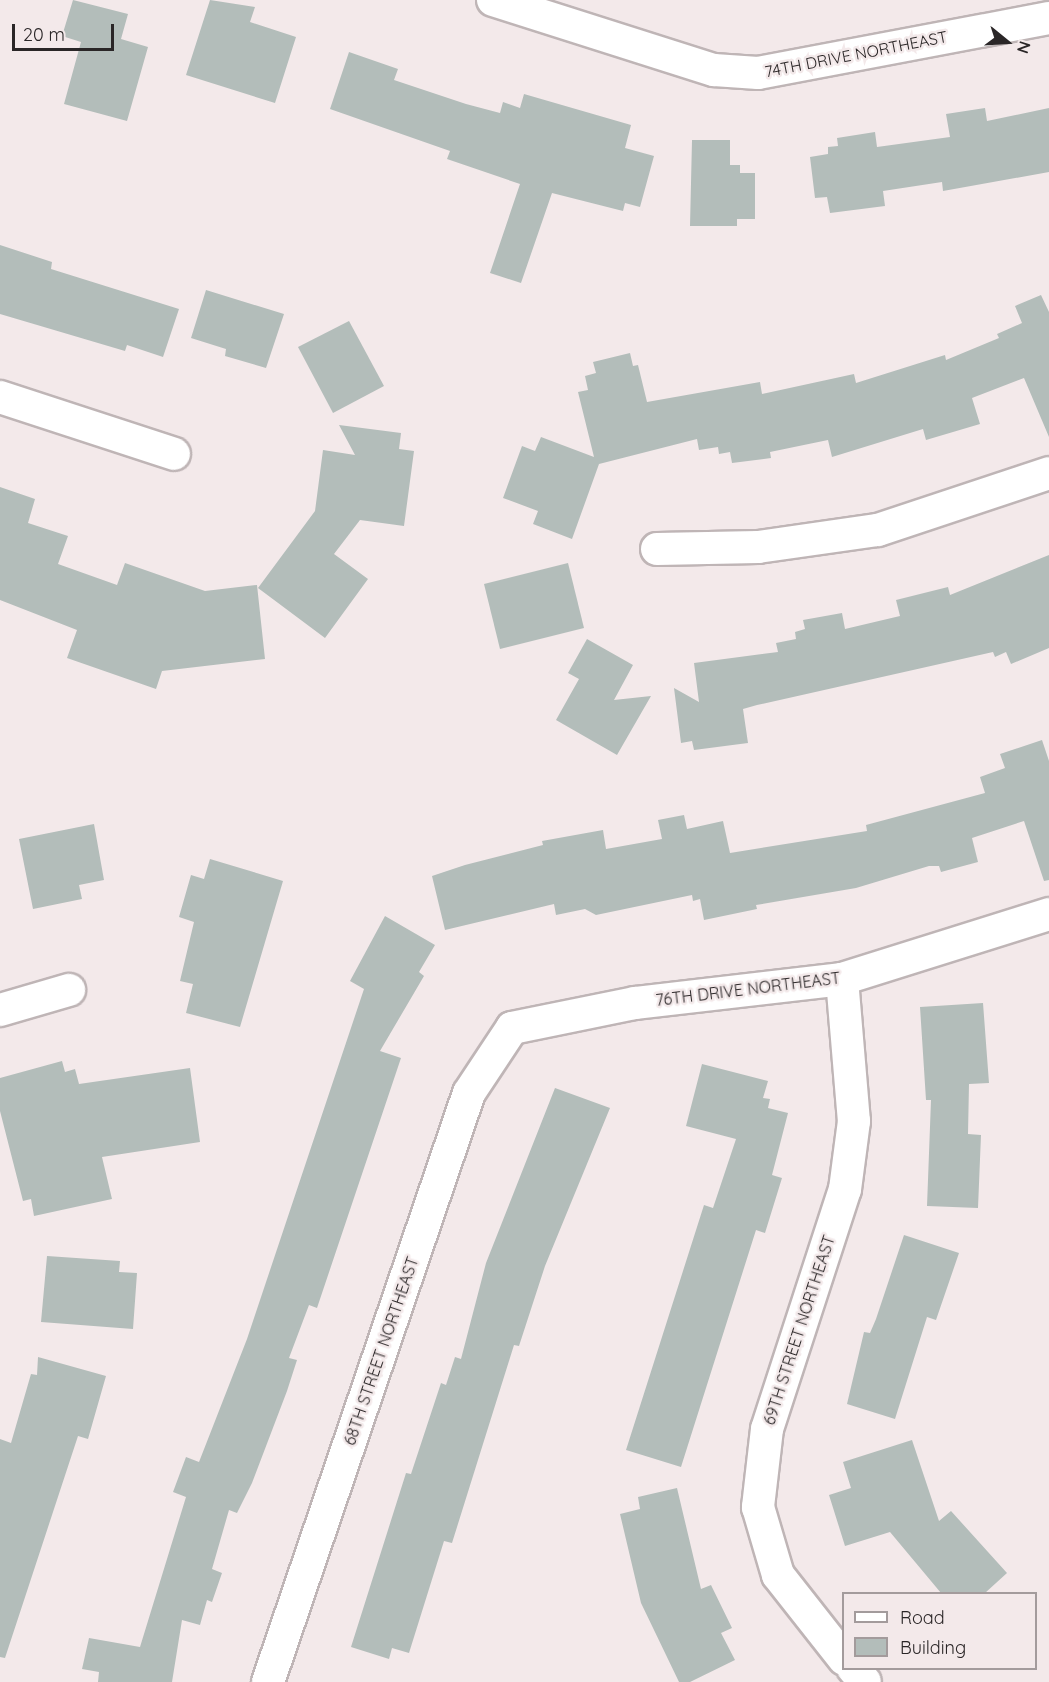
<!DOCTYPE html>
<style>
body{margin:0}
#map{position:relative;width:1049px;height:1682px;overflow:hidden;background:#f3e9ea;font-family:Quicksand,sans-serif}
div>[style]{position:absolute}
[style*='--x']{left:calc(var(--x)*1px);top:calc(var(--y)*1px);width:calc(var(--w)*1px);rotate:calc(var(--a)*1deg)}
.building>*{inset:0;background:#b3bdba}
.roads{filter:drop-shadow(2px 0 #bfb5b6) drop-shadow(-2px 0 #bfb5b6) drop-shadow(0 2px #bfb5b6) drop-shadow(0 -2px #bfb5b6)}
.minor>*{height:32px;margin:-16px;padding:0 16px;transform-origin:16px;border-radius:16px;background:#fff}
span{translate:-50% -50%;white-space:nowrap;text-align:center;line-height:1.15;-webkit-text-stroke:5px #f3e9ea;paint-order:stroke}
.street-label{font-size:16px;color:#2a2627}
.legend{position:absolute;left:842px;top:1592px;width:195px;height:78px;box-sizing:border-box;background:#f3e9ea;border:2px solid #a39b9c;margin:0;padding:8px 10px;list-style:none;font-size:18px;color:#2a2627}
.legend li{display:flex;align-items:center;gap:12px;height:30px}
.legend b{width:30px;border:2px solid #a39b9c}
.north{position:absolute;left:977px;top:12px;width:60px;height:60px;-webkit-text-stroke:4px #f3e9ea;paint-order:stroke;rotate:108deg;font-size:16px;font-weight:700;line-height:24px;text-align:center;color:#2a2627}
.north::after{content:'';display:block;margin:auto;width:21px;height:27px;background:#2a2627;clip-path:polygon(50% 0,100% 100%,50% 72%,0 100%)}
.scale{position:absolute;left:12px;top:24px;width:102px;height:27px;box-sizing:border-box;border:3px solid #2a2627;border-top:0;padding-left:8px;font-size:18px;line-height:21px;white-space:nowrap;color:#2a2627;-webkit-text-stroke:4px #f3e9ea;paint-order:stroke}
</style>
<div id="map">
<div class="building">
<div style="clip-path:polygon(73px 0,128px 14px,121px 39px,148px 47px,127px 121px,64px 104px,81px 42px,62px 36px)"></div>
<div style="clip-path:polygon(210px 0,255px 7px,250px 22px,296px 37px,275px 103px,186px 75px)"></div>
<div style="clip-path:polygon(349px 52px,398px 69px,394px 80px,466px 104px,500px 113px,503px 102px,520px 108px,524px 94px,631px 125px,625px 148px,654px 156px,640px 207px,625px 203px,623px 211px,552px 193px,521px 283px,490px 273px,520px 184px,447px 159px,450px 151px,330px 109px)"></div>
<div style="clip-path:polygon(985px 108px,987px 121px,1049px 108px,1049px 172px,943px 191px,942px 182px,883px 191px,885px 206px,830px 213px,827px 197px,815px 198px,810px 157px,828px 154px,828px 147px,838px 146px,837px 138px,875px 132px,877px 147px,950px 137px,946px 114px)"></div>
<div style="clip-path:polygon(692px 140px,730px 140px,730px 165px,740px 165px,740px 173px,755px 173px,755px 219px,737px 219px,737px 226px,690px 226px)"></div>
<div style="clip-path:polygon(0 245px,52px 262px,51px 269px,179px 309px,163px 357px,127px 345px,125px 351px,0 314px)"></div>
<div style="clip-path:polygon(206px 290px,284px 314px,266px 368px,225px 356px,226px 349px,191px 338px)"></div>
<div style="clip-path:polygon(1041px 295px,1049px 312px,1049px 437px,1024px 378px,972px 398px,980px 424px,926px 440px,923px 429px,832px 457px,828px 440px,770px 452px,771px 458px,732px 463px,730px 452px,719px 454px,718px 447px,699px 450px,697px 439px,599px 464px,572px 539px,533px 524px,538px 511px,503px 498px,522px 446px,535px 451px,541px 437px,594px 457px,578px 392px,588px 390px,585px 376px,596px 373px,593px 362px,630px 353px,633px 366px,638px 365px,647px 402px,760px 382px,762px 394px,854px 374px,856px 383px,945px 355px,946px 360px,999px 338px,997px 334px,1022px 323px,1015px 306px)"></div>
<div style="clip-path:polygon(349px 321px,384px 386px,333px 413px,298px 347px)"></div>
<div style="clip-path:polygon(339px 425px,401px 433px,399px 449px,414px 451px,404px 526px,360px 520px,334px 554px,368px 579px,325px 638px,258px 588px,315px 511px,323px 450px,355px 455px)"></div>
<div style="clip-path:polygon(0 487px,35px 499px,28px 523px,68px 536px,58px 564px,117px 585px,125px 563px,205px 591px,257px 585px,265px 659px,162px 671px,156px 689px,67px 658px,77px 630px,0 600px)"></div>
<div style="clip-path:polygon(1049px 555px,1049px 648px,1011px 664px,1006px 652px,995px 657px,993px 652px,757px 705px,743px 709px,748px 743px,694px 750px,692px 741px,681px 743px,674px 688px,699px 702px,694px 663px,778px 652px,776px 643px,796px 639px,795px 632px,805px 629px,803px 620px,842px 613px,845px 629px,900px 616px,896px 600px,948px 587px,950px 595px)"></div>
<div style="clip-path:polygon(568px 563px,584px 628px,500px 649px,484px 584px)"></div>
<div style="clip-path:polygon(587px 639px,633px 665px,614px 700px,651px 696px,617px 755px,556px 720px,579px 679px,568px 673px)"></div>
<div style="clip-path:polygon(1042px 740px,1049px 761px,1049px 880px,1044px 881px,1024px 821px,972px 838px,978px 862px,941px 872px,939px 866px,929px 866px,856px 888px,756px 905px,757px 909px,704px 920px,700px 899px,693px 901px,692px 895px,596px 915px,585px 909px,556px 915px,554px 904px,445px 930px,432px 876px,465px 865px,543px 845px,542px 841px,603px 830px,606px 849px,662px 839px,658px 820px,684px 815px,687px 829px,723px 821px,730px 853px,867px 831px,866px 825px,985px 793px,980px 777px,1005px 768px,1000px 754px)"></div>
<div style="clip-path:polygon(94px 824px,104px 880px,79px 885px,82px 899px,33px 909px,19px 839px)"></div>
<div style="clip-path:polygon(210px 859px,283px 881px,240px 1027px,186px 1013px,193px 984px,180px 981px,194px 922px,179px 917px,191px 875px,204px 879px)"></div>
<div style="clip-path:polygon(385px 916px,435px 945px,419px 972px,424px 976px,380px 1051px,401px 1058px,317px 1308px,309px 1305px,289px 1358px,297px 1360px,287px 1391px,252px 1483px,237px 1513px,229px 1510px,212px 1569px,222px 1573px,212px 1602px,207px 1600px,200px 1625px,182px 1620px,172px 1682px,98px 1682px,99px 1672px,82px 1669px,89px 1638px,140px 1647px,186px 1497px,173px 1492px,186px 1457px,199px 1462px,247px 1339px,364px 989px,350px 981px)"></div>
<div style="clip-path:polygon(983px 1003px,989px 1083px,969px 1084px,968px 1134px,981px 1135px,978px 1208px,927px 1206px,931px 1100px,926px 1100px,920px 1007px)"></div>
<div style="clip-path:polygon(62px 1061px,65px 1072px,75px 1069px,79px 1084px,190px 1068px,200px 1142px,102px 1157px,112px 1199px,34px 1216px,31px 1199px,23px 1201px,0 1111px,0 1078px)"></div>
<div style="clip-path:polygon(702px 1064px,768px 1081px,763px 1098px,770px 1099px,768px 1108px,788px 1113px,772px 1175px,782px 1178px,765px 1233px,756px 1230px,681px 1467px,626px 1450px,704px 1205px,713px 1208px,736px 1139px,686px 1126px)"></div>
<div style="clip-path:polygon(555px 1088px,610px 1108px,545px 1266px,519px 1346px,514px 1345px,452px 1543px,444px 1541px,409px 1653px,392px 1648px,389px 1659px,351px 1647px,406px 1473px,411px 1474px,441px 1383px,446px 1385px,455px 1357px,461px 1359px,486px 1263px)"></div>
<div style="clip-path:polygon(904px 1235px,959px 1253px,936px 1320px,927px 1317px,895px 1419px,847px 1404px,864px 1332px,870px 1333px,876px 1319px)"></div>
<div style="clip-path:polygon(47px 1256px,120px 1261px,119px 1272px,137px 1273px,133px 1329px,41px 1322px)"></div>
<div style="clip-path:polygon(38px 1357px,106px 1376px,88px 1439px,78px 1436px,5px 1658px,0 1657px,0 1439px,11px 1443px,31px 1374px,37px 1375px)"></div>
<div style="clip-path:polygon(912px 1440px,939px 1521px,951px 1511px,1007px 1573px,985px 1593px,941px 1593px,890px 1532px,845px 1546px,829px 1495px,851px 1488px,843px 1462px)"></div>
<div style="clip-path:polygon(677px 1488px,701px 1589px,711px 1585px,732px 1628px,721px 1633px,735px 1660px,690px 1682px,679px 1682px,641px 1603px,620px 1514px,640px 1509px,638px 1497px)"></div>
</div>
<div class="roads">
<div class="minor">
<div style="--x:493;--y:0;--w:232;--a:17.6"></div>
<div style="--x:714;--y:70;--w:44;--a:3.9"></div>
<div style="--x:758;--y:73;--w:296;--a:-10.7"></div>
<div style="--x:0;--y:397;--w:183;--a:18.1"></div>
<div style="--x:657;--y:549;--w:101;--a:-1.1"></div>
<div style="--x:758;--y:547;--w:121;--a:-8.1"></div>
<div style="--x:878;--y:530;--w:180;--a:-18.4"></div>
<div style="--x:842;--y:979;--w:143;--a:85.2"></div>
<div style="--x:854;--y:1121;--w:69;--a:97.5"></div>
<div style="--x:845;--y:1189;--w:252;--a:108"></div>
<div style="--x:767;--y:1429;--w:79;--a:96.6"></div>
<div style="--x:758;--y:1507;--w:71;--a:73.6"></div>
<div style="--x:778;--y:1575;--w:107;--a:51.8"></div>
<div style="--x:0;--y:1010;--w:72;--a:-16.2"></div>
<div style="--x:853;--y:1668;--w:18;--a:49"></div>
<div style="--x:268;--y:1682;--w:622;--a:-71.16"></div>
<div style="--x:469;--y:1093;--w:78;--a:-56.5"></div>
<div style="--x:512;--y:1028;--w:126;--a:-11.5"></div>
<div style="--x:635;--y:1003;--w:208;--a:-6.6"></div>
<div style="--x:842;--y:979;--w:217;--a:-17.4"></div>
</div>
</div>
<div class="street-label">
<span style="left:856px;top:54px;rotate:-11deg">74TH DRIVE NORTHEAST</span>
<span style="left:748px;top:989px;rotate:-7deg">76TH DRIVE NORTHEAST</span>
<span style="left:799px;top:1330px;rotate:-72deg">69TH STREET NORTHEAST</span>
<span style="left:381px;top:1351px;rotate:-71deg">68TH STREET NORTHEAST</span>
</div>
<ul class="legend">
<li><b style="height:8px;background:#fff"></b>Road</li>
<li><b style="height:16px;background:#b3bdba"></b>Building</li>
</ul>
<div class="north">N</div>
<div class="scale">20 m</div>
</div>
